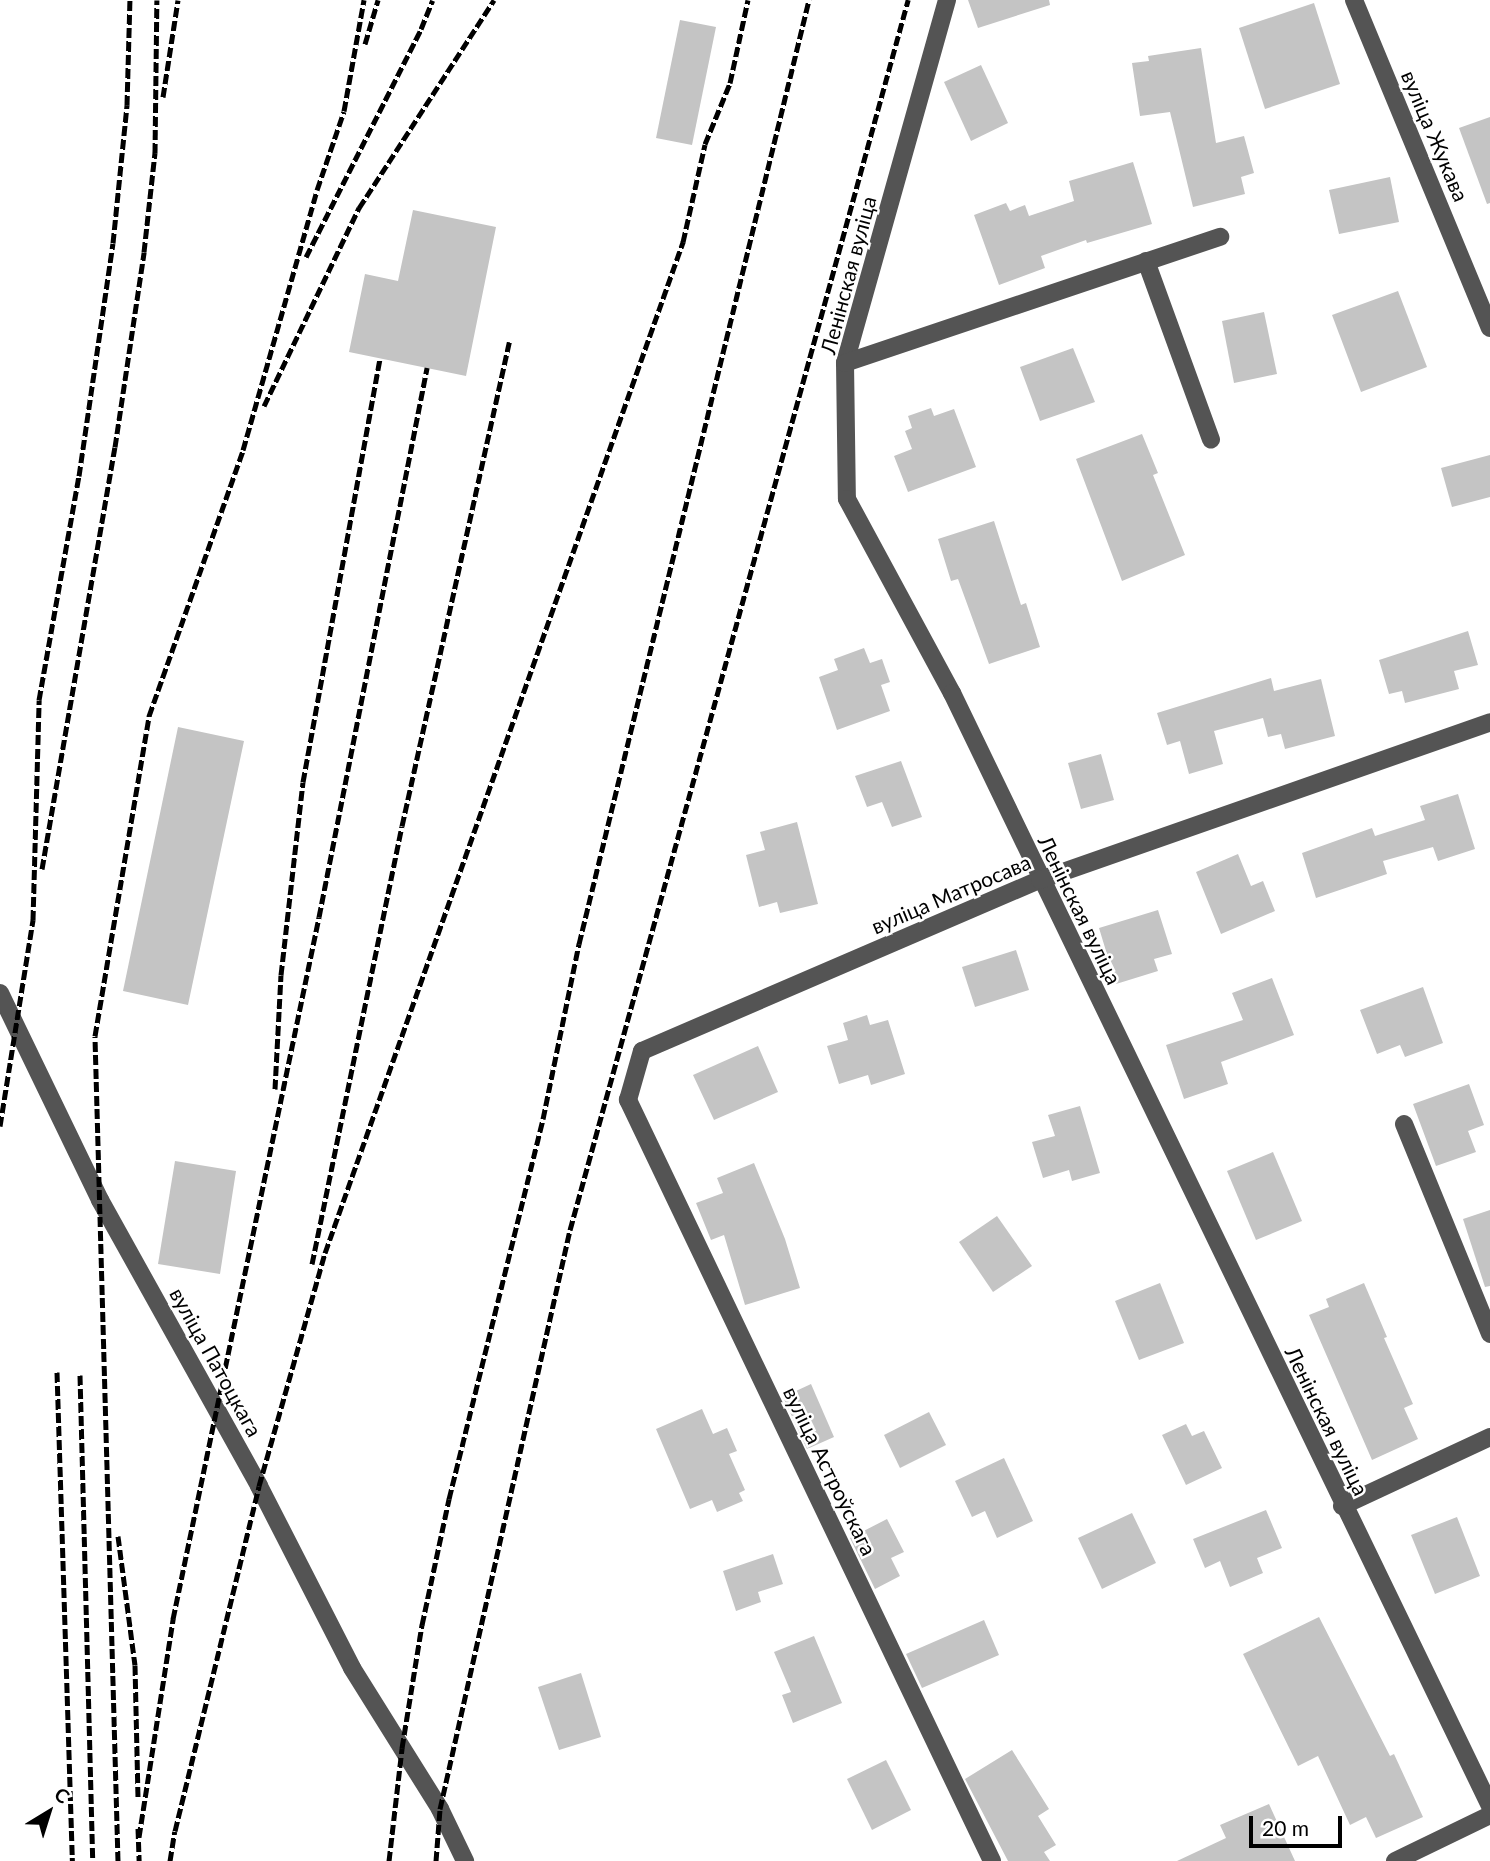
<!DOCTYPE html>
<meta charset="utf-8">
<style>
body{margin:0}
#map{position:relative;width:1490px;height:1861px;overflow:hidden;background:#fff;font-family:Lato,sans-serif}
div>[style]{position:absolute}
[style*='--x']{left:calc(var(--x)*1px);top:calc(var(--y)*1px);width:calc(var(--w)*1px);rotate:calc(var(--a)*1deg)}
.building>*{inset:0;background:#c4c4c4}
.minor>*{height:18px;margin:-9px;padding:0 9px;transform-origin:9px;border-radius:9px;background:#545454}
.rail>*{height:5px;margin-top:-2.5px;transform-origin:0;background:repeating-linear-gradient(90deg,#000 0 10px,transparent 0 13.5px)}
span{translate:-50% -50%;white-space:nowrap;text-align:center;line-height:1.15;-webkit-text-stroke:5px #fff;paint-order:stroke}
.street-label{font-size:21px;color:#000}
.north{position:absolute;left:14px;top:1777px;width:70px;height:70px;-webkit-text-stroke:5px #fff;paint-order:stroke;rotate:38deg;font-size:19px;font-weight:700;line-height:28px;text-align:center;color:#000}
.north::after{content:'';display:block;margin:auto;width:24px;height:32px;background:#000;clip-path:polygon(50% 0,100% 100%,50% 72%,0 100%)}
.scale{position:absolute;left:1249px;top:1816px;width:93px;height:32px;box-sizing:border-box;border:4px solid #000;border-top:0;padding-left:9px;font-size:21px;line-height:24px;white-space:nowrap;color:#000;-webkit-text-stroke:5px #fff;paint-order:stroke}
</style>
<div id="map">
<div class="building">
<div style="clip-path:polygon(968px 0,1049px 0,1050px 5px,978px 28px)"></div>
<div style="clip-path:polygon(1314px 3px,1340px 84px,1265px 109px,1239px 28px)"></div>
<div style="clip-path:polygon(680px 20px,716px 27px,692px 145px,656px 138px)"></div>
<div style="clip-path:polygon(1201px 48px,1216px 143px,1244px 136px,1254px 173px,1241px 177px,1245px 194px,1193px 207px,1170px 112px,1140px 116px,1132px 63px,1149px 61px,1148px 56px)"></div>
<div style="clip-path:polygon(981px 65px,1008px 123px,971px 141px,944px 82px)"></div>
<div style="clip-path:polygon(1490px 117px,1490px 203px,1487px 204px,1459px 128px)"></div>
<div style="clip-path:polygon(1133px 162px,1152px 224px,1087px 243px,1086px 240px,1041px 256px,1045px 268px,999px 285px,974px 215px,1006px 203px,1010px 211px,1025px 205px,1029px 216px,1074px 201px,1069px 181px)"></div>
<div style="clip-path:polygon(1390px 177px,1399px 222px,1339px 234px,1329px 190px)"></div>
<div style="clip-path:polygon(413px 210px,496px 227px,466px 376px,349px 352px,365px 274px,398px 281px)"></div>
<div style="clip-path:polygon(1398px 291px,1427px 367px,1361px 392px,1332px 315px)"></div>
<div style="clip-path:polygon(1264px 312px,1277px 374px,1234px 383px,1222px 321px)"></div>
<div style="clip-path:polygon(1073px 348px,1095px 402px,1040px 421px,1020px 367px)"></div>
<div style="clip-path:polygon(931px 408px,934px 416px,954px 409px,976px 467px,908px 492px,894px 456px,912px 449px,905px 431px,912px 428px,908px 416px)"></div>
<div style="clip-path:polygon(1142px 434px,1158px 473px,1153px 475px,1185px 555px,1122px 581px,1076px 459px)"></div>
<div style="clip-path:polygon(1490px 455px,1490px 497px,1452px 507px,1441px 468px)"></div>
<div style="clip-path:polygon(994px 521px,1021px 605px,1026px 603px,1040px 647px,989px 664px,958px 579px,951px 581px,938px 539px)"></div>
<div style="clip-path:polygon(1468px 631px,1478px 665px,1454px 671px,1459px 689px,1405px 703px,1402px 691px,1389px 694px,1379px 660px)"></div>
<div style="clip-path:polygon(864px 648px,870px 663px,882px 659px,890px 682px,881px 685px,890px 711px,837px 730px,819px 677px,838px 670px,834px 659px)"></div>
<div style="clip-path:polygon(1271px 678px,1274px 691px,1321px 679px,1335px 736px,1285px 749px,1281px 734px,1268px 737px,1263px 718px,1214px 731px,1223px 764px,1189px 774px,1180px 741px,1167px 745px,1157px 713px)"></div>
<div style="clip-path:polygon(178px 727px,244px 741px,188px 1005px,123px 991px)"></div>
<div style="clip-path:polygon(1101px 754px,1114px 800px,1081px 809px,1068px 763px)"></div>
<div style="clip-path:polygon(901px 761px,922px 817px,892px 827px,882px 802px,867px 807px,855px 776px)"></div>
<div style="clip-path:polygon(1458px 794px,1475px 849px,1438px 861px,1433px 847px,1383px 861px,1387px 874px,1316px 898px,1302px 853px,1372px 828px,1375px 836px,1425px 820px,1420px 806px)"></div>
<div style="clip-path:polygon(797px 822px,818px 904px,780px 913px,777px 902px,759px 907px,746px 855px,765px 850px,760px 832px)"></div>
<div style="clip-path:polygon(1238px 854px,1251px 886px,1263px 881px,1275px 911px,1221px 934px,1196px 872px)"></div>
<div style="clip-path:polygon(1158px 910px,1172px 954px,1154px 959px,1158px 971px,1116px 984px,1099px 928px)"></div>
<div style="clip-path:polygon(1016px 950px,1029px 990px,975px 1007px,962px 967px)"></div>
<div style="clip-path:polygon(1272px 978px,1294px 1035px,1221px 1062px,1228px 1084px,1184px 1099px,1166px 1045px,1243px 1020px,1232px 993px)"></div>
<div style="clip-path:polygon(1423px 987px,1443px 1043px,1405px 1057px,1400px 1045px,1377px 1054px,1360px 1010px)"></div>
<div style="clip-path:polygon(867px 1015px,870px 1025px,888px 1020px,905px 1074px,871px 1085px,868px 1075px,839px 1084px,827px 1046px,848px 1040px,843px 1023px)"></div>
<div style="clip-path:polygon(758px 1046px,778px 1092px,714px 1120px,693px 1075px)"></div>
<div style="clip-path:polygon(1469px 1084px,1484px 1125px,1468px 1131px,1476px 1152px,1436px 1166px,1413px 1104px)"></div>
<div style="clip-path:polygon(1080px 1106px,1100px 1173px,1072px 1181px,1069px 1170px,1043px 1178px,1032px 1142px,1055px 1136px,1048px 1115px)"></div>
<div style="clip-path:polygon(1273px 1152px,1302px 1221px,1256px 1240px,1227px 1171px)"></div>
<div style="clip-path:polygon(175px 1161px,236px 1171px,220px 1274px,158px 1264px)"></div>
<div style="clip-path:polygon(754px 1163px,785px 1239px,800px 1288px,745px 1305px,724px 1235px,711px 1240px,696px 1203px,723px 1193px,717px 1178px)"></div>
<div style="clip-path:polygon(1490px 1210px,1490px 1286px,1485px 1287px,1463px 1219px)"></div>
<div style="clip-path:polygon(997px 1216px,1032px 1266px,993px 1292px,959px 1242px)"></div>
<div style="clip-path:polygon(1160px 1283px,1184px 1343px,1139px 1360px,1115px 1301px)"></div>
<div style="clip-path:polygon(1364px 1283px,1387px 1337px,1384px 1338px,1413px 1404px,1404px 1408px,1418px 1439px,1372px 1460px,1309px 1315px,1329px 1307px,1326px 1299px)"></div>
<div style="clip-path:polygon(811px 1384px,834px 1437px,807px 1449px,783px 1397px)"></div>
<div style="clip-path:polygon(702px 1409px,713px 1434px,727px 1428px,737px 1451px,729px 1454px,745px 1490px,739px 1493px,743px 1501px,717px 1512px,712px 1500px,690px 1509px,656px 1429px)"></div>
<div style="clip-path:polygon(929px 1412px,946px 1445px,900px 1468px,884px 1435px)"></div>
<div style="clip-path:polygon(1186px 1424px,1192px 1436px,1204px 1431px,1222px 1468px,1186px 1485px,1162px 1435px)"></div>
<div style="clip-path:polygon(1004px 1458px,1033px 1521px,997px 1538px,985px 1511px,972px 1517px,955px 1481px)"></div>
<div style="clip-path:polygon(1266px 1510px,1282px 1548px,1257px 1558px,1263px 1573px,1230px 1587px,1220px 1561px,1205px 1568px,1193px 1539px)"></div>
<div style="clip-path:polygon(1132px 1513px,1156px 1563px,1102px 1589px,1078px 1538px)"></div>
<div style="clip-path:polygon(1457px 1517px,1480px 1576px,1435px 1594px,1411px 1535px)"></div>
<div style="clip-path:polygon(887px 1519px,904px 1552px,891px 1558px,900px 1576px,875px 1589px,850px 1538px)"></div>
<div style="clip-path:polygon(773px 1554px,783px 1584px,758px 1592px,761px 1602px,736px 1611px,723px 1571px)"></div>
<div style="clip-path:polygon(1319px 1617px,1390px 1756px,1394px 1754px,1423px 1817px,1376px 1838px,1366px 1817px,1350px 1825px,1318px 1756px,1298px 1766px,1243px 1654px)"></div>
<div style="clip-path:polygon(984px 1620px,999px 1655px,922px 1688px,906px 1654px)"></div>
<div style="clip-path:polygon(814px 1636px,842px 1703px,793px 1723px,782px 1695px,791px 1692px,774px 1652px)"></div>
<div style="clip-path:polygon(581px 1673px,601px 1737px,559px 1750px,538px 1687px)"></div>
<div style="clip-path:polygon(1012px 1750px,1049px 1809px,1038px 1816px,1056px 1845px,1044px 1852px,1050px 1861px,1008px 1861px,965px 1779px)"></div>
<div style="clip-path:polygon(886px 1760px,911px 1810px,872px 1830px,847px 1779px)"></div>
<div style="clip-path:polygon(1269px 1804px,1295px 1861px,1177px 1861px,1226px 1838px,1220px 1825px)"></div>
</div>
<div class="minor">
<div style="--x:947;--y:0;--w:377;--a:105.7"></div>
<div style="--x:845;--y:363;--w:136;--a:89.2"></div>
<div style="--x:847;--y:499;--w:221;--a:61.6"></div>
<div style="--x:952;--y:693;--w:1236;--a:64.2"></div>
<div style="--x:1354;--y:0;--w:355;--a:67.5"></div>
<div style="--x:1146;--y:261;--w:190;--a:70"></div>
<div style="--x:845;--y:363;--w:396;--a:-18.6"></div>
<div style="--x:0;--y:993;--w:230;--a:64.2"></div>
<div style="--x:100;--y:1200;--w:327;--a:60.9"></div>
<div style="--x:259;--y:1486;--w:204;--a:62.9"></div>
<div style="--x:352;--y:1668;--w:166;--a:58"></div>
<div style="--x:440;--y:1809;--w:58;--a:64.3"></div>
<div style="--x:1404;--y:1124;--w:227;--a:67.7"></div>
<div style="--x:1342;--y:1506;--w:163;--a:-25"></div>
<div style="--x:992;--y:1861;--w:844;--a:-115.56"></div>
<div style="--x:628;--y:1100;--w:51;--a:-74.1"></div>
<div style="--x:642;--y:1051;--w:433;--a:-23.3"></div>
<div style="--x:1040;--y:880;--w:477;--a:-19.3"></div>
<div style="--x:1395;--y:1861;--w:106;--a:-25.8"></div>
</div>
<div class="rail">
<div style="--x:365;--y:44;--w:46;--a:-73.5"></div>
<div style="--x:163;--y:97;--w:98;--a:-81.2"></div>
<div style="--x:306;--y:257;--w:255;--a:-63.2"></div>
<div style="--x:421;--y:29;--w:31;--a:-68"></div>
<div style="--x:264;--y:406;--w:220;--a:-64.4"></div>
<div style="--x:359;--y:208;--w:248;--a:-57"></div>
<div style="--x:42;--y:869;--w:428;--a:-80.2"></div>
<div style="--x:115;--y:447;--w:197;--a:-81.5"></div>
<div style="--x:144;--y:252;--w:100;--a:-83.7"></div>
<div style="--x:155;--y:153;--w:153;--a:-89.3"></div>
<div style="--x:275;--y:1089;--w:114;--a:-87"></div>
<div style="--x:281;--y:975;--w:194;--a:-83.5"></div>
<div style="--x:303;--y:782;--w:431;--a:-79.7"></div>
<div style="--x:0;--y:1126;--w:209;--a:-80.9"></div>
<div style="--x:33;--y:920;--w:220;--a:-88.4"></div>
<div style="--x:39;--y:700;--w:228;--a:-79.9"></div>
<div style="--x:79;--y:476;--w:235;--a:-81.7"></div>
<div style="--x:113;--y:243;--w:139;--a:-84.2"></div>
<div style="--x:127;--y:105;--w:105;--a:-88.4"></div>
<div style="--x:312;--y:1264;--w:447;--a:-78.4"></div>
<div style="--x:402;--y:826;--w:496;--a:-77.5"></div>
<div style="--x:57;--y:1372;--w:489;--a:88.2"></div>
<div style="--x:80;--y:1375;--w:486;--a:88.5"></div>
<div style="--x:118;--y:1536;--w:130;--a:82.5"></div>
<div style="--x:135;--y:1665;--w:132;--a:88.7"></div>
<div style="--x:138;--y:1828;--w:33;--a:88"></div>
<div style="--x:139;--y:1837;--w:221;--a:-81.1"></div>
<div style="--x:173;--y:1619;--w:717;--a:-78.25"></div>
<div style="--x:319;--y:917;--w:560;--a:-78.87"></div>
<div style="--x:118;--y:1861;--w:825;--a:-91.6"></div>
<div style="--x:95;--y:1036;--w:325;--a:-80.4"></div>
<div style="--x:149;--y:716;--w:282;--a:-70.5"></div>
<div style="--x:243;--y:450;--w:270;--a:-74.1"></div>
<div style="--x:317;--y:190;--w:83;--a:-71.1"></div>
<div style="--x:344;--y:111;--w:113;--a:-79.8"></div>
<div style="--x:170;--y:1861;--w:30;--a:-81"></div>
<div style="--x:175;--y:1831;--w:355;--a:-76.3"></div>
<div style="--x:259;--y:1486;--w:242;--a:-74.2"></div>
<div style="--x:325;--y:1253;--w:1073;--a:-70.5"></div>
<div style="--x:683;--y:242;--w:100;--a:-77.3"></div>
<div style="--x:705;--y:144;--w:66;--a:-67.7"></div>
<div style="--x:730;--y:83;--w:85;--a:-77.8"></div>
<div style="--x:389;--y:1861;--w:114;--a:-83.4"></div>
<div style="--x:402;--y:1748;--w:125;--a:-80.8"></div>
<div style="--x:422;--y:1625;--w:129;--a:-77.9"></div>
<div style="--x:449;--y:1499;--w:391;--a:-76.1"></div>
<div style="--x:543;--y:1119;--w:179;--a:-78.4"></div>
<div style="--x:579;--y:944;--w:972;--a:-76.31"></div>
<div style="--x:436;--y:1861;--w:52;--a:-85.6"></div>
<div style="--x:440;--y:1809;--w:593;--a:-77.35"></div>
<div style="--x:570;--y:1230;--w:1276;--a:-74.63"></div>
</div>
<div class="street-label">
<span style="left:1435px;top:136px;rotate:67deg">вуліца Жукава</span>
<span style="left:848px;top:275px;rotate:-75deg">Ленінская вуліца</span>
<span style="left:951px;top:894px;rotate:-23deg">вуліца Матросава</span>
<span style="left:1080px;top:910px;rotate:64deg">Ленінская вуліца</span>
<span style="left:216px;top:1362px;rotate:61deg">вуліца Патоцкага</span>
<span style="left:1327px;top:1421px;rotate:64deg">Ленінская вуліца</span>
<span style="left:830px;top:1471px;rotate:64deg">вуліца Астроўскага</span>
</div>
<div class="north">С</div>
<div class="scale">20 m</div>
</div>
